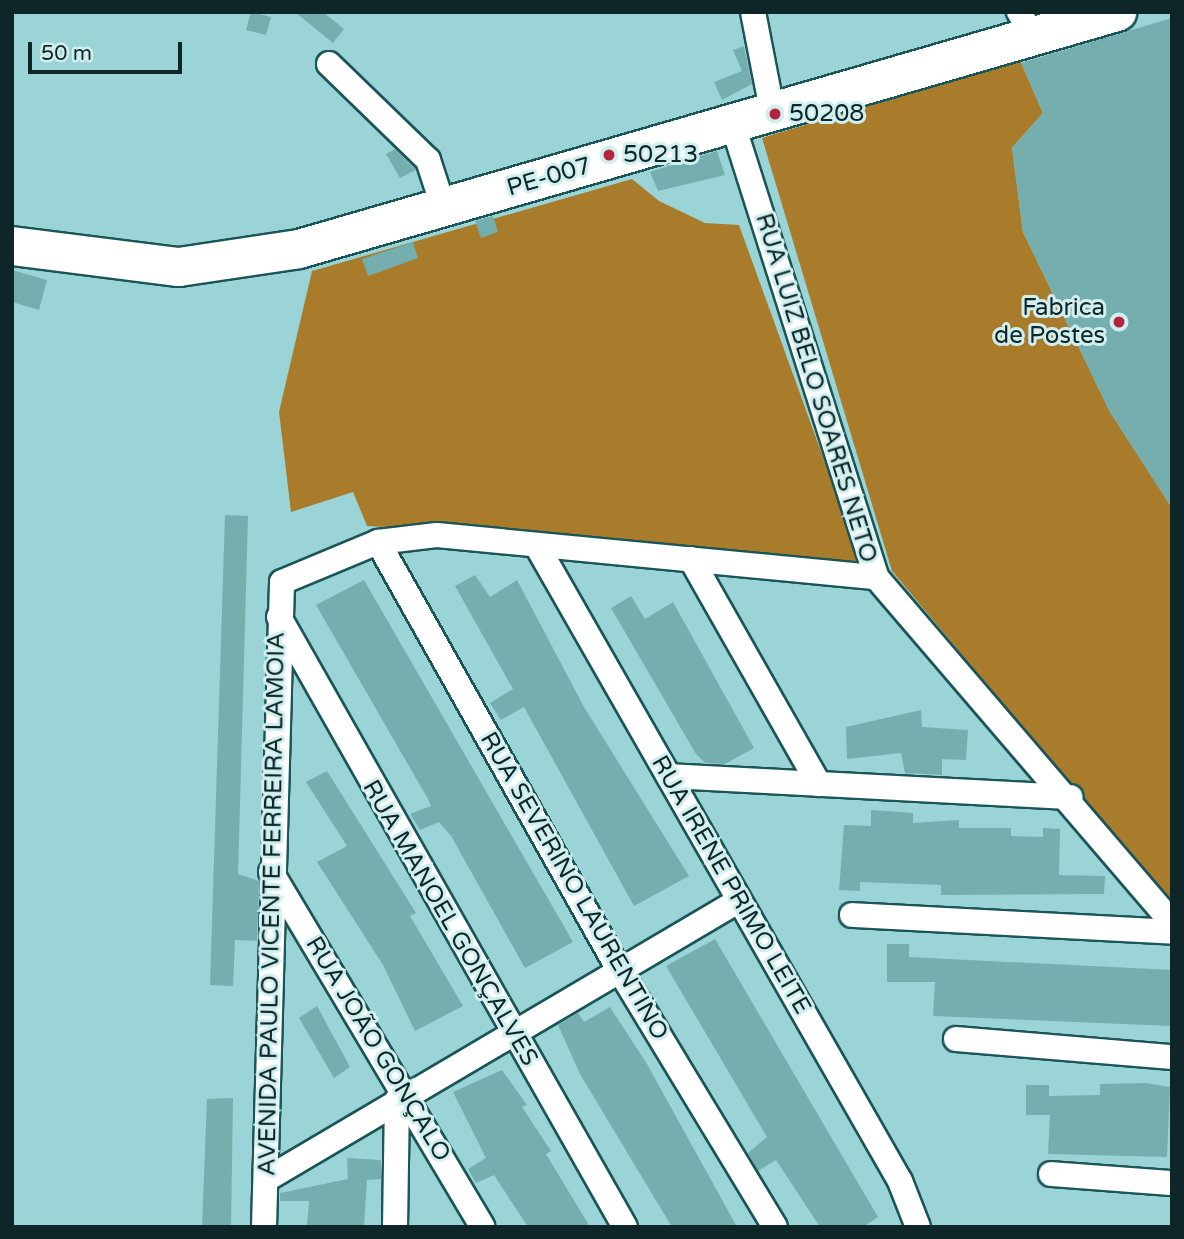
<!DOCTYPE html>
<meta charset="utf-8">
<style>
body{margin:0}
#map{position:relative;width:1184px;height:1239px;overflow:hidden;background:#9ad4d6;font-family:"Varela Round",sans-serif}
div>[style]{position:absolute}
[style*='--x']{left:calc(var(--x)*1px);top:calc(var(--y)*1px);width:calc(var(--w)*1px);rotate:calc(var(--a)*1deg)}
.forest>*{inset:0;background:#a97c2c}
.building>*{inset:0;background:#75aeaf}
.roads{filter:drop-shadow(2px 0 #1a5557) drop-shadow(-2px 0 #1a5557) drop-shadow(0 2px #1a5557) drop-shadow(0 -2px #1a5557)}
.street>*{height:24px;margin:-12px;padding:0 12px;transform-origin:12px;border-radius:12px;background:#fff}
.primary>*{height:38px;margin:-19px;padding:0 19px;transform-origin:19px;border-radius:19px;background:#fff}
.dots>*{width:19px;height:19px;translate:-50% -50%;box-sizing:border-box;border:4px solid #d2eff0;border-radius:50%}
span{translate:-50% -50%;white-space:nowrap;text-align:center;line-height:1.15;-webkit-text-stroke:6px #d2eff0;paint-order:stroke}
.poi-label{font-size:24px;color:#0e2627}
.left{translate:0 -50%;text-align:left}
.right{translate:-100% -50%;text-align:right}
.street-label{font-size:24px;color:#0e2627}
.frame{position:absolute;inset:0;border:14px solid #0e2627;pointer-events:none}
.scale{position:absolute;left:28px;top:42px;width:154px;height:32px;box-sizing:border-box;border:4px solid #0e2627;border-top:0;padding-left:9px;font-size:21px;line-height:24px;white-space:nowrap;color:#0e2627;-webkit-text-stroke:5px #d2eff0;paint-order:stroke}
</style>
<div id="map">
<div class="forest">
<div style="clip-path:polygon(1020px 60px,1043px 113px,1012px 148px,1023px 232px,1110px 412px,1172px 508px,1172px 906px,892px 571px,762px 138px)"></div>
<div style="clip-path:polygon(632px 179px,659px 201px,705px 223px,739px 225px,862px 565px,613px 538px,367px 526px,353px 492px,291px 512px,279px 412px,312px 271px)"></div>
</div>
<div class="building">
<div style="clip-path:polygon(251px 12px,271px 17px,266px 35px,246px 30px)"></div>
<div style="clip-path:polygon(295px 12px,323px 12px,344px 29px,333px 43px)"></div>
<div style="clip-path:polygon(1172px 18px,1172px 508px,1110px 412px,1023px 232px,1012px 148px,1043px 113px,1021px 63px)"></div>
<div style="clip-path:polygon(744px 46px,752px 84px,722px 100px,714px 82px,742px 71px,733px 50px)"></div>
<div style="clip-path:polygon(395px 149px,416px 170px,400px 178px,386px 154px)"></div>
<div style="clip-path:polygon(717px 151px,725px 175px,658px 191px,650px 172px)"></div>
<div style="clip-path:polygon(493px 216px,498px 232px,481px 238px,475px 221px)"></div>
<div style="clip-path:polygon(413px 242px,418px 258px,368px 276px,362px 259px)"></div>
<div style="clip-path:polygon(12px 270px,47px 280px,39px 310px,12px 302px)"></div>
<div style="clip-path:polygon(225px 515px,248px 516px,238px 874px,259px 881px,257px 941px,235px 940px,233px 986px,210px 985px)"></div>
<div style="clip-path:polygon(475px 575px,490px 597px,517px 580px,584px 707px,689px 876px,634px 906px,524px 707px,501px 720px,490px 703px,513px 689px,455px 586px)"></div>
<div style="clip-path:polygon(364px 580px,573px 942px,525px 968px,451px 836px,439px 822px,420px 830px,410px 814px,431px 806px,428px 799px,316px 605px)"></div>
<div style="clip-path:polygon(631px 596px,645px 619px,673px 602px,754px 748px,725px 764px,705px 763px,696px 754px,611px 608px)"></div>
<div style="clip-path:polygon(921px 710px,922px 727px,968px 730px,966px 760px,942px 759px,942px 775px,905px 773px,901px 753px,847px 759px,846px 727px)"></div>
<div style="clip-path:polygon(327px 771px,416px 913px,410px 916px,463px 1006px,415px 1031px,383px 965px,317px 862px,347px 846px,306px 782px)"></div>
<div style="clip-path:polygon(871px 810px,913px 813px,913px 823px,959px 820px,959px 828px,1011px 828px,1011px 836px,1043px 837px,1043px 828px,1060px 829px,1059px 875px,1105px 876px,1104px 894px,941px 895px,941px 885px,860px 882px,860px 891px,839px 890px,844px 825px,871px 826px)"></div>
<div style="clip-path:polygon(715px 939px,878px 1217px,863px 1227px,820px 1227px,776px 1160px,758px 1171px,748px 1153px,767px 1137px,666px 966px)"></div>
<div style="clip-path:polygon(887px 944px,909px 944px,909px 957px,1172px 970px,1172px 1026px,933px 1016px,935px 982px,887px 982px)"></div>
<div style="clip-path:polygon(317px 1006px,350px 1067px,334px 1078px,299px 1018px)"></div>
<div style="clip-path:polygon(610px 1007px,647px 1064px,737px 1227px,672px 1227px,580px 1074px,558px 1025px,578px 1013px,584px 1022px)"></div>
<div style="clip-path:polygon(502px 1070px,527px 1105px,522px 1107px,551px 1151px,546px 1154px,590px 1227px,528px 1227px,494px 1175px,476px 1183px,468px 1169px,486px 1158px,453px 1092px)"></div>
<div style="clip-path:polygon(1146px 1083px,1170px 1087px,1167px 1157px,1048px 1154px,1050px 1115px,1026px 1115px,1026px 1085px,1049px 1085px,1049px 1096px,1100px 1095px,1100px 1084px)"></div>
<div style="clip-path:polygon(233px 1098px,231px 1227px,202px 1227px,207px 1099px)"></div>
<div style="clip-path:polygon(347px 1158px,381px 1160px,381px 1179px,367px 1180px,364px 1226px,307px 1226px,309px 1201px,280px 1201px,280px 1193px,348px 1179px)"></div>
</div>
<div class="roads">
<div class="street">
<div style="--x:753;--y:12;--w:105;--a:79"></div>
<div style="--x:1019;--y:12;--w:28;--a:60"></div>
<div style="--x:329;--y:64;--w:138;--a:44.1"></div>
<div style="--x:428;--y:160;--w:48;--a:71.9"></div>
<div style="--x:733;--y:125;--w:474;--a:72.4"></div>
<div style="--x:876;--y:577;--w:455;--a:49.4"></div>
<div style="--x:378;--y:542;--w:493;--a:60.6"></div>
<div style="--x:620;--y:971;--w:299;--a:58.8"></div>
<div style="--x:537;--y:546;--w:731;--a:60.25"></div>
<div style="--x:900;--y:1181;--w:49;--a:68.6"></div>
<div style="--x:691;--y:559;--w:259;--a:60.4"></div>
<div style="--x:279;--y:617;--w:701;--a:60.44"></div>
<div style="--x:669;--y:776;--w:402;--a:3"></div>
<div style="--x:271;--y:872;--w:413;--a:59.2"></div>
<div style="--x:852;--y:915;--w:320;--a:3"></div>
<div style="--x:956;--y:1039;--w:217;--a:4.8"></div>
<div style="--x:1051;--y:1174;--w:121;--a:4.3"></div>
<div style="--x:267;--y:1179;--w:547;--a:-30.55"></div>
<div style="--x:264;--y:1227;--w:645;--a:-88.4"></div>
<div style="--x:282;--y:582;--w:104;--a:-22.6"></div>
<div style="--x:378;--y:542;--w:59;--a:-6.8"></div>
<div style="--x:437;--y:535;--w:441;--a:5.5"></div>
<div style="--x:395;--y:1227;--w:127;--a:-89.1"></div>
</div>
<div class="primary">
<div style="--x:12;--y:246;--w:168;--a:7.2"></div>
<div style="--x:179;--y:267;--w:121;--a:-8.5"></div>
<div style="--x:299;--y:249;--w:852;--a:-16.16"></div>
</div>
</div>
<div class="dots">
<div style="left:775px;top:114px;background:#b5233c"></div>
<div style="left:609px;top:155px;background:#b5233c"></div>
<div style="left:1119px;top:322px;background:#b5233c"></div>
</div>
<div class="poi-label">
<span class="left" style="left:789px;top:114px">50208</span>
<span class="left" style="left:623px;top:155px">50213</span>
<span class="right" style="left:1105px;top:322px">Fabrica<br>de Postes</span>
</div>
<div class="street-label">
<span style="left:549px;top:177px;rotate:-16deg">PE-007</span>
<span style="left:816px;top:388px;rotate:73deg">RUA LUIZ BELO SOARES NETO</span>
<span style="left:731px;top:885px;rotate:60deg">RUA IRENE PRIMO LEITE</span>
<span style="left:574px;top:886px;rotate:60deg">RUA SEVERINO LAURENTINO</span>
<span style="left:272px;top:904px;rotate:-89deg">AVENIDA PAULO VICENTE FERREIRA LAMOIA</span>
<span style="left:450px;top:923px;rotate:60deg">RUA MANOEL GONÇALVES</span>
<span style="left:378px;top:1049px;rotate:59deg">RUA JOÃO GONÇALO</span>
</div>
<div class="frame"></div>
<div class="scale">50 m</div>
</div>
